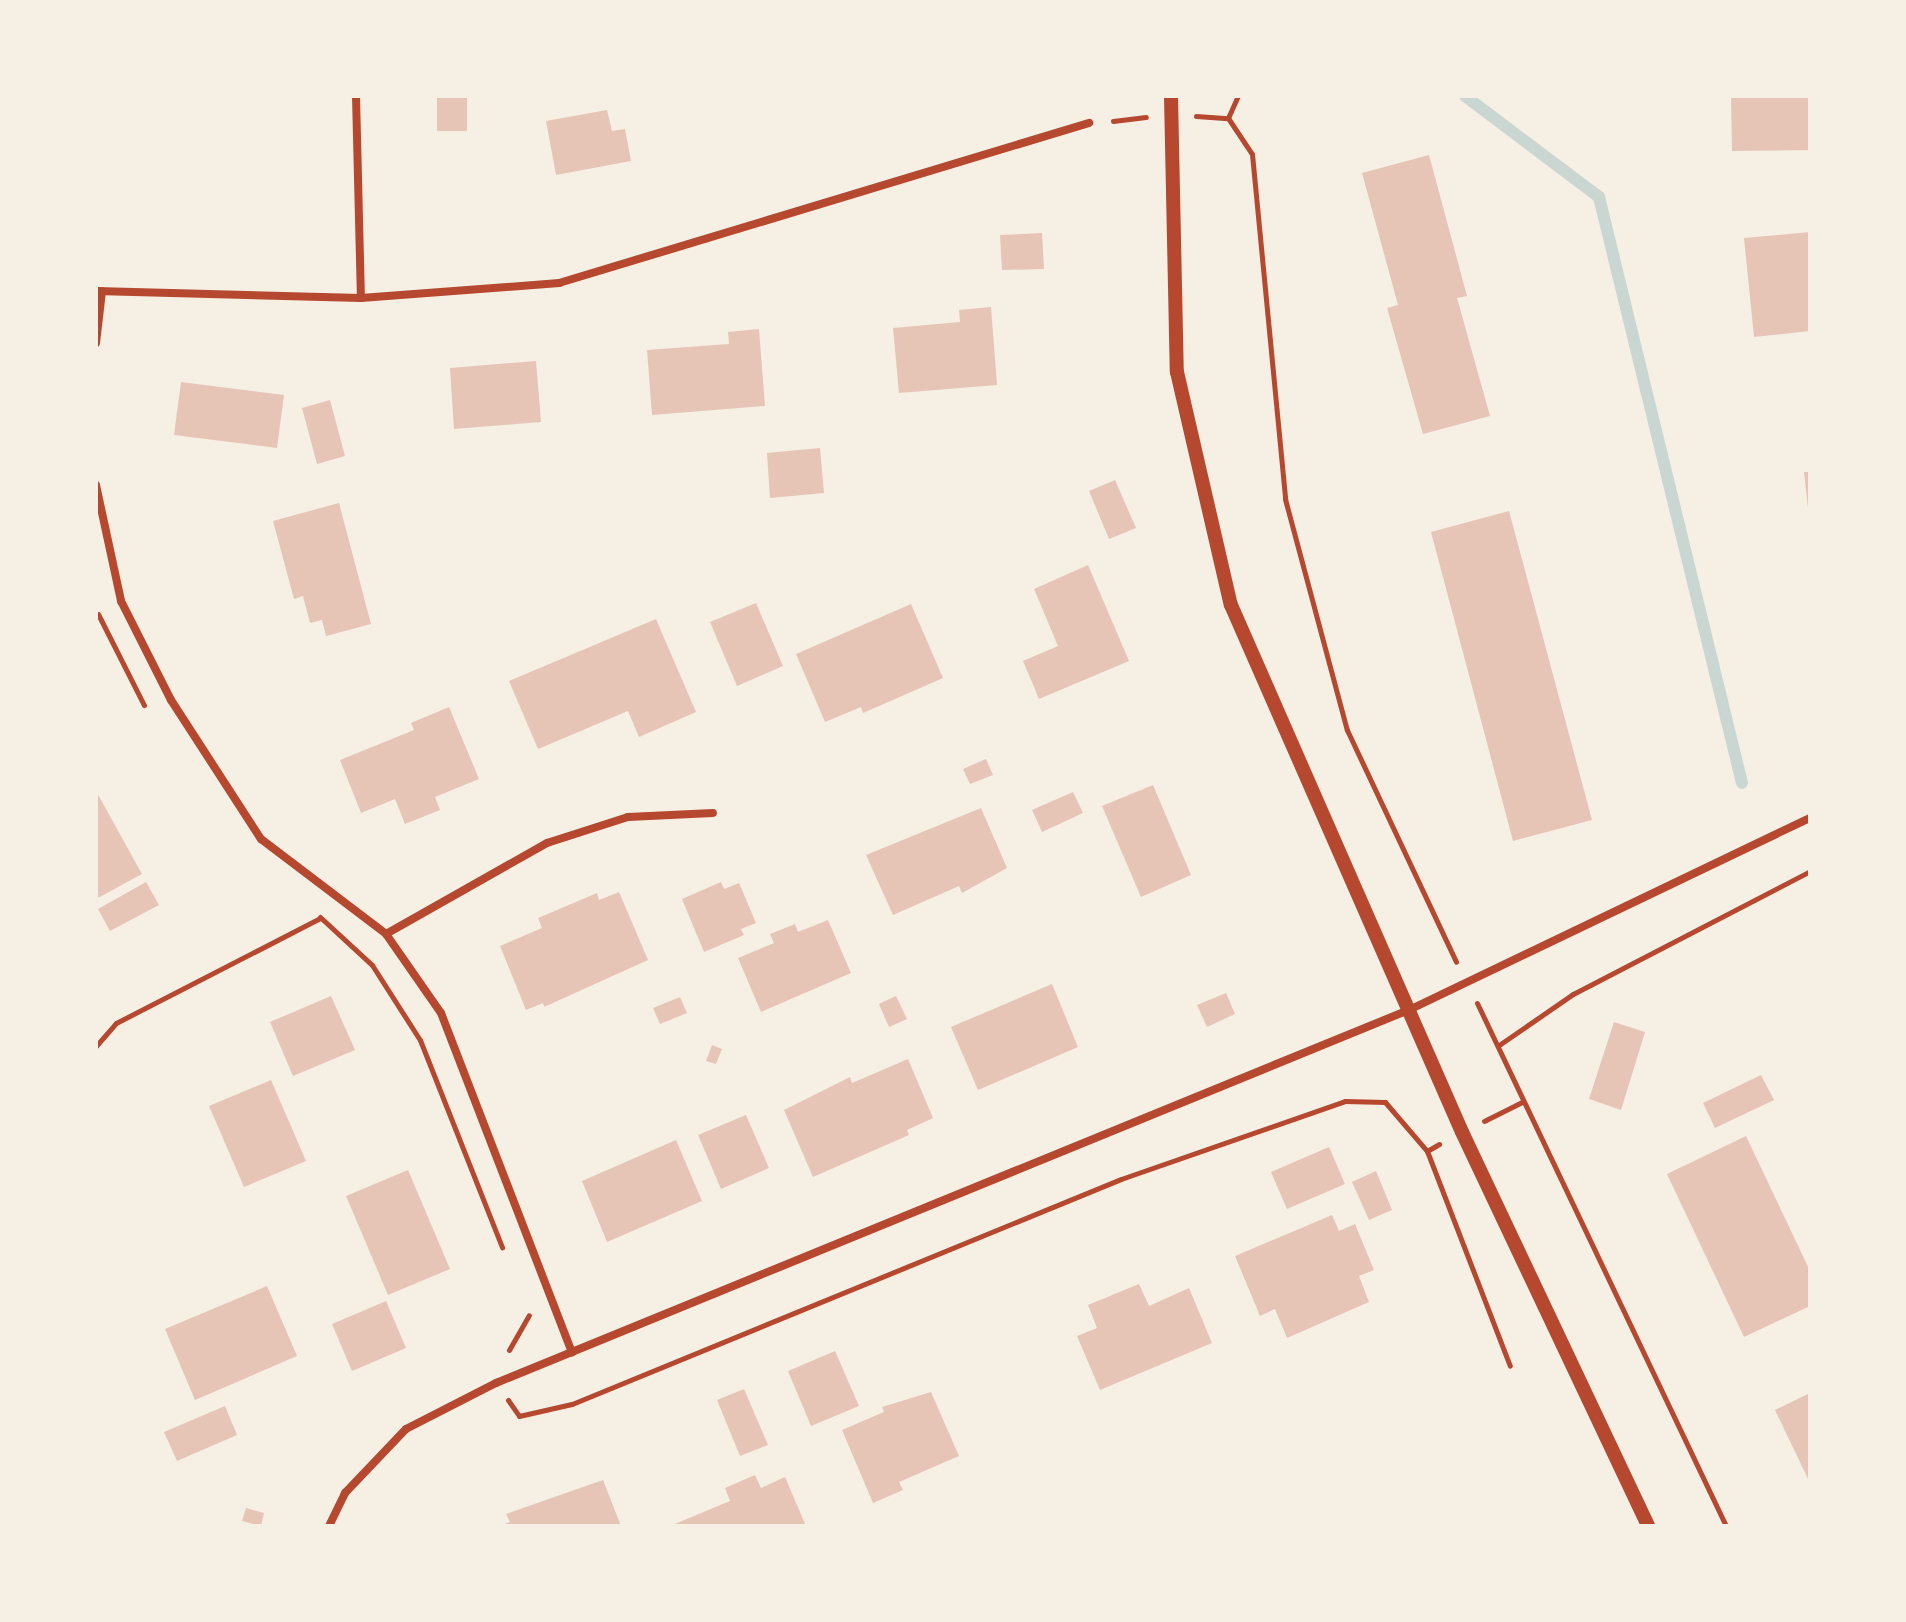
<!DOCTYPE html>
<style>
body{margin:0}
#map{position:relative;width:1906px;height:1622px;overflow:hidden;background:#f6efe4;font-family:Rubik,sans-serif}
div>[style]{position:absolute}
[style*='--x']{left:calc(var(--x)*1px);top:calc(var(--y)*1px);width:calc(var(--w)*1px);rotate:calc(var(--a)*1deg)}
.stream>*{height:12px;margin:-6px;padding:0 6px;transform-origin:6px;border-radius:6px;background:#c9d6d2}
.building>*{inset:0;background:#e6c5b7}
.path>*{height:5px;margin:-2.5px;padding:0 2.5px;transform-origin:2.5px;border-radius:2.5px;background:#b5482f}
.minor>*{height:8px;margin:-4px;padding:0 4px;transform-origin:4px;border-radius:4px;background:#b5482f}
.tertiary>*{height:14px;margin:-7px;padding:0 7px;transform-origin:7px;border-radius:7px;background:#b5482f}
span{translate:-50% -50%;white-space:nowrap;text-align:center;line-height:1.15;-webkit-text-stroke:6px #f6efe4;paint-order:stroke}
.frame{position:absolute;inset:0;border:98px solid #f6efe4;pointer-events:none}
</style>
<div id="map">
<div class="stream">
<div style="--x:1465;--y:96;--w:168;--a:37"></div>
<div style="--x:1599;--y:197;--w:603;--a:76.29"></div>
</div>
<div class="building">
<div style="clip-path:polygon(437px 96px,467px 96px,467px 131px,437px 131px)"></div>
<div style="clip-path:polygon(1731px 96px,1810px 96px,1810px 150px,1732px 151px)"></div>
<div style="clip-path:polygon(607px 110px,612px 131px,625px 129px,631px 161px,556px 175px,546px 121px)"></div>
<div style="clip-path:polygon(1429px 155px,1467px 296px,1457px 298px,1490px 416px,1423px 434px,1387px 308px,1398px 305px,1362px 173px)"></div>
<div style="clip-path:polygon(1810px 232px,1810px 331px,1754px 337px,1744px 238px)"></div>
<div style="clip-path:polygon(1042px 233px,1044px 269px,1002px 270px,1000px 235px)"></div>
<div style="clip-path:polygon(991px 307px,997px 385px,899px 393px,893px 328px,960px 322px,959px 310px)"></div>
<div style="clip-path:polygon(759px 329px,765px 406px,652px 415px,647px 350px,729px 344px,728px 332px)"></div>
<div style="clip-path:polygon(536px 361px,541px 422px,454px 429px,450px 368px)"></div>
<div style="clip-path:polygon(181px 382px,284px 395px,277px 448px,174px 435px)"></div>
<div style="clip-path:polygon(330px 400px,345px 456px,317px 464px,302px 408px)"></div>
<div style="clip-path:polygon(820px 448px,824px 493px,770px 498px,767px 453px)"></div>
<div style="clip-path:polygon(1804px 472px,1810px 472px,1810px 508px,1808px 508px)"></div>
<div style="clip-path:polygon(1115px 480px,1136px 528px,1109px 539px,1089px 491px)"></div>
<div style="clip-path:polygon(339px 503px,371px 624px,326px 636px,322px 620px,310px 623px,303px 596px,294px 599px,273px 521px)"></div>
<div style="clip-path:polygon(1509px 511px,1592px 820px,1513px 841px,1431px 532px)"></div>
<div style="clip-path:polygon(1088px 565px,1129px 661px,1039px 699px,1023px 661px,1058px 646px,1034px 589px)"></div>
<div style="clip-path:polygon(756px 603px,783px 666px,737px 686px,710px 622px)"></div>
<div style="clip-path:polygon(911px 604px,943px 678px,863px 713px,861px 707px,825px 722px,796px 654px)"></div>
<div style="clip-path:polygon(656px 619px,696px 712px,639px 737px,628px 711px,538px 749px,509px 681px)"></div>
<div style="clip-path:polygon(449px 707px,479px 779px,435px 797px,440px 810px,405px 824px,395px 799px,361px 813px,340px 760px,414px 730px,411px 723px)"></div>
<div style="clip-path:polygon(986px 759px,993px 775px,970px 784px,963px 769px)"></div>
<div style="clip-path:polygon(1153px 785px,1191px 875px,1141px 897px,1102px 806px)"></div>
<div style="clip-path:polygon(96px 791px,142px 874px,96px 899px)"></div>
<div style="clip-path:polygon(1073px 792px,1083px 813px,1042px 832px,1032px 810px)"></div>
<div style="clip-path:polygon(981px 808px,1007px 868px,962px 893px,959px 886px,893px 915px,866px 855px)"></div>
<div style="clip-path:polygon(146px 882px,159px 905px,110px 931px,98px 909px)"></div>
<div style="clip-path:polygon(721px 882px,724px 889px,739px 883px,756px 923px,741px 929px,744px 935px,704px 952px,682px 899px)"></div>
<div style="clip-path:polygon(619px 892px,648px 960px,544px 1007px,543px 1003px,526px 1010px,500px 946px,542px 928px,538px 918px,597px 893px,599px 900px)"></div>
<div style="clip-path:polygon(828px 920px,851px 973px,761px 1012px,738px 958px,774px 943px,770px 934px,795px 924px,798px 932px)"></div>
<div style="clip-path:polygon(1052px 984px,1078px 1047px,978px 1090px,951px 1027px)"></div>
<div style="clip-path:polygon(1226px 993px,1235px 1014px,1207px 1027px,1197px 1005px)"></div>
<div style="clip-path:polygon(331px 996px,355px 1050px,293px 1076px,270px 1022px)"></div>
<div style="clip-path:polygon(896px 996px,907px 1019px,889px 1027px,879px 1004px)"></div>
<div style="clip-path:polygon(680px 997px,687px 1013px,660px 1024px,653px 1008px)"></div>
<div style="clip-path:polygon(1614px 1022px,1645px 1032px,1621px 1110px,1589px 1099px)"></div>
<div style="clip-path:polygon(712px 1045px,722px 1049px,716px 1064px,706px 1061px)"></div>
<div style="clip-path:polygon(908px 1059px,933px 1118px,907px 1130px,909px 1135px,813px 1177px,784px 1110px,850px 1077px,852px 1083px)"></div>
<div style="clip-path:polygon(1761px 1075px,1774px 1100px,1715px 1128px,1703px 1103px)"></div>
<div style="clip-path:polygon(271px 1080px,306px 1161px,244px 1187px,209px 1106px)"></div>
<div style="clip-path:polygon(746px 1115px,769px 1168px,721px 1189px,698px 1135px)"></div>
<div style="clip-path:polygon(1746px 1136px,1810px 1271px,1810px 1306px,1744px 1337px,1667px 1174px)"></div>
<div style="clip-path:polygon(676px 1140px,702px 1201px,607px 1242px,582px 1181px)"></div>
<div style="clip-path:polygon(1329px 1147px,1345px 1184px,1287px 1209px,1271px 1172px)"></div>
<div style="clip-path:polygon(408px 1170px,450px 1269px,388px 1295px,346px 1196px)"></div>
<div style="clip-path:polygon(1376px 1171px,1392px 1210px,1369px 1220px,1352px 1182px)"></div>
<div style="clip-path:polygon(1332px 1215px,1339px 1231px,1355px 1224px,1374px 1270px,1359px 1276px,1369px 1302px,1287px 1338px,1275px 1309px,1260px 1316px,1235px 1256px)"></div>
<div style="clip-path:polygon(1139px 1284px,1149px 1306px,1189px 1288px,1212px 1343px,1100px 1390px,1077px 1336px,1097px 1328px,1088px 1305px)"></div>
<div style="clip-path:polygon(267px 1286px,297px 1356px,195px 1400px,165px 1329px)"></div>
<div style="clip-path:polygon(386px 1301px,406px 1348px,352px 1371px,332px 1324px)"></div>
<div style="clip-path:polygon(835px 1351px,859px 1406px,811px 1426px,788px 1371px)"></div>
<div style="clip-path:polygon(744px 1389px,768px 1445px,740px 1456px,717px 1400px)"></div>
<div style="clip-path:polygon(931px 1392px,959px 1456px,899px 1482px,903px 1490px,873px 1503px,842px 1430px,884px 1412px,882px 1407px)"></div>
<div style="clip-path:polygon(1810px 1393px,1810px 1483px,1775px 1410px)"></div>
<div style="clip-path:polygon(225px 1406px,237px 1435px,177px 1461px,164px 1432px)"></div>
<div style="clip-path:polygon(755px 1475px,761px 1488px,785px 1477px,806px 1526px,670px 1526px,730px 1501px,725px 1488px)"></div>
<div style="clip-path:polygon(603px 1480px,621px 1526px,499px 1526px,510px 1522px,506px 1514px)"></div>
<div style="clip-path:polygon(246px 1508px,264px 1513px,261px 1526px,242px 1521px)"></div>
</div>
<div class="path">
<div style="--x:1196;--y:116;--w:32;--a:4"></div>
<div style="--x:1228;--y:118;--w:43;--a:56.3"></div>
<div style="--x:1252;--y:154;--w:347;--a:84.5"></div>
<div style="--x:1285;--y:499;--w:239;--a:75"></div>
<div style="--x:1347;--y:730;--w:256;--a:64.8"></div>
<div style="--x:1228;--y:118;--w:24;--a:-66"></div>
<div style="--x:1113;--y:121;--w:33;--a:-7"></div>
<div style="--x:98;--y:614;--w:102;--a:63.2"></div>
<div style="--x:320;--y:917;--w:71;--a:42.7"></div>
<div style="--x:372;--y:965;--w:89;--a:57.4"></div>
<div style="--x:420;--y:1040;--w:223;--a:68.4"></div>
<div style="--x:1477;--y:1003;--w:579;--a:64.54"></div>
<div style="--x:1499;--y:1045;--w:90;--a:-34.6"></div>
<div style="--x:1573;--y:994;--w:267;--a:-27.4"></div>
<div style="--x:96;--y:1046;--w:30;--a:-49"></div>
<div style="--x:116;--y:1023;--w:229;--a:-27.2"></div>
<div style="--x:1484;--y:1121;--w:42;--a:-26.6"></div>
<div style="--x:1427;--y:1151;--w:230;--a:68.9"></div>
<div style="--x:509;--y:1350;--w:40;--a:-60.3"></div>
<div style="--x:508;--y:1400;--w:19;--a:55"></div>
<div style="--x:519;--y:1416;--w:54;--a:-12.8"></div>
<div style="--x:572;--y:1404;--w:593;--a:-22.29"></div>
<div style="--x:1121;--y:1179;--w:237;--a:-19.2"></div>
<div style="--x:1345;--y:1101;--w:40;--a:1.4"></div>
<div style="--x:1385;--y:1102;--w:65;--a:49.4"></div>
<div style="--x:1427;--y:1151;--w:14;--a:-30"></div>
</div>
<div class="minor">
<div style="--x:356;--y:96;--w:202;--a:88.6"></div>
<div style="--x:96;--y:291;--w:265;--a:1.5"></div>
<div style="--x:361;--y:298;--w:199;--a:-4.3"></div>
<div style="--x:559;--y:283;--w:554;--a:-16.8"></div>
<div style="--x:96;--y:343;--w:52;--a:-83.4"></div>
<div style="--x:96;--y:485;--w:119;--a:77.8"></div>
<div style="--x:121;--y:601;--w:111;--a:63.2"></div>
<div style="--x:171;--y:700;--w:166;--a:57.1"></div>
<div style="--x:261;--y:839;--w:157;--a:37.2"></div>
<div style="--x:386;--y:934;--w:96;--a:55.2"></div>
<div style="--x:441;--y:1013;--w:364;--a:68.9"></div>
<div style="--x:386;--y:934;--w:185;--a:-29.5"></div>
<div style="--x:547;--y:843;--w:85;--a:-17.8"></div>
<div style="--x:628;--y:817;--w:85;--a:-2.7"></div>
<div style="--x:329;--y:1526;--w:37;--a:-64"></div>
<div style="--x:345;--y:1493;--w:88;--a:-46.4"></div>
<div style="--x:406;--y:1429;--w:101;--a:-27.1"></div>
<div style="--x:496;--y:1383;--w:988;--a:-22.23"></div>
<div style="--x:1411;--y:1009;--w:442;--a:-25.6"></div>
</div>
<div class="tertiary">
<div style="--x:1171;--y:96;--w:276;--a:88.8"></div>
<div style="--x:1177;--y:372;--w:239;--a:77"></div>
<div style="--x:1231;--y:605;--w:575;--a:66.33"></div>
<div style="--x:1462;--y:1132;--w:436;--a:64.7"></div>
</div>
<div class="frame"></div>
</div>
